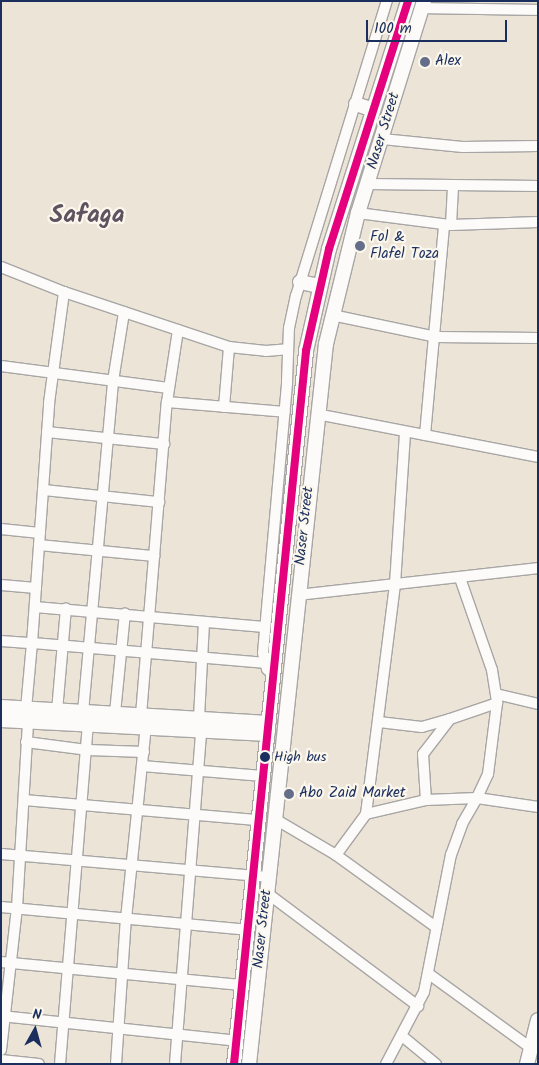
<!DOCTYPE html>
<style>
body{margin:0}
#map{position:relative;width:539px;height:1065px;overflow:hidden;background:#ece4d7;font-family:Kalam,sans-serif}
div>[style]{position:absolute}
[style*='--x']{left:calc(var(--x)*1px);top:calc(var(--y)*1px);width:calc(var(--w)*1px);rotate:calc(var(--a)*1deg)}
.roads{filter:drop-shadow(1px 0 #a8a6a5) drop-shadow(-1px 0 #a8a6a5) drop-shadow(0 1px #a8a6a5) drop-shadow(0 -1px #a8a6a5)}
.minor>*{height:10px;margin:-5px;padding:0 5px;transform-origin:5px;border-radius:5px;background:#fcfbf9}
.major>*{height:14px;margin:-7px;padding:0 7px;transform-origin:7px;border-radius:7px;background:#fcfbf9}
.bus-1>*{height:8px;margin:-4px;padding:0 4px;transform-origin:4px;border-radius:4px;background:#e5007d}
.dots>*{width:14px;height:14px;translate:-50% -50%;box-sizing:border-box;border:2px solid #fbf7ec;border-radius:50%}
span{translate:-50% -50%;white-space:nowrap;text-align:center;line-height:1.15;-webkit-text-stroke:4.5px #fbf7ec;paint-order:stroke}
.bus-label{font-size:14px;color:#1b2f5e}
.left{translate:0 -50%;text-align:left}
.poi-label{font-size:15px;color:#1b2f5e}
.street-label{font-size:15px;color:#1b2f5e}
.town-label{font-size:25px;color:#5e5461;font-weight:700}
.frame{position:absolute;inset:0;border:2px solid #1b2f5e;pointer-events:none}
.north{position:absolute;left:10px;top:1005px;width:50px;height:50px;-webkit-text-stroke:4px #fbf7ec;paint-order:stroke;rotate:7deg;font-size:14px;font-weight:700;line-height:20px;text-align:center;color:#1b2f5e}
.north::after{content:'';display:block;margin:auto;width:18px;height:22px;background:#1b2f5e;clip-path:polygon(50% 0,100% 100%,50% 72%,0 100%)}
.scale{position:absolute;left:366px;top:20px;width:141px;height:22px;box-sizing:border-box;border:2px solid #1b2f5e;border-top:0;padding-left:6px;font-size:15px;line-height:18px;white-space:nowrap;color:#1b2f5e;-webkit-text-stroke:4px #fbf7ec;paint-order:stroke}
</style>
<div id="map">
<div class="roads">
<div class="minor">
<div style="--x:422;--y:8;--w:116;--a:1"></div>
<div style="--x:382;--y:139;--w:81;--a:5.6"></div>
<div style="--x:463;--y:147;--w:75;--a:-0.8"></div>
<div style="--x:368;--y:184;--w:170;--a:0.7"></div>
<div style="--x:358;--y:213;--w:94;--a:7.4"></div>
<div style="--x:451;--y:225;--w:87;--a:-2"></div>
<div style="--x:451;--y:225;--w:39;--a:-87"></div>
<div style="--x:1;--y:267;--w:68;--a:21.6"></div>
<div style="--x:64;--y:292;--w:174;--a:18.4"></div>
<div style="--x:229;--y:347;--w:37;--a:6"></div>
<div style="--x:266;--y:351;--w:21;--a:-5"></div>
<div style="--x:332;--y:315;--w:106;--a:11.9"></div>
<div style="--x:436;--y:337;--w:102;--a:0.6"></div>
<div style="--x:1;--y:366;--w:169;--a:7.5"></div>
<div style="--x:167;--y:402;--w:118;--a:4.8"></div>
<div style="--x:224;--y:407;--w:60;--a:-85.2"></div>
<div style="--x:317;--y:414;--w:225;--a:11"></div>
<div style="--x:47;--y:432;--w:118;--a:5.9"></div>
<div style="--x:425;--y:435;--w:211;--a:-84.8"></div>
<div style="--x:44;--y:490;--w:116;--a:6"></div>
<div style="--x:1;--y:529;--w:39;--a:6"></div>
<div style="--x:39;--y:545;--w:116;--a:5.5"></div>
<div style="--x:460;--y:578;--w:97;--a:70.8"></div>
<div style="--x:492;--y:670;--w:33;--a:81"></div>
<div style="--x:497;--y:703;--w:72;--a:97.2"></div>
<div style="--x:488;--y:774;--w:26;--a:115"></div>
<div style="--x:477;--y:798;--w:62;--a:8.4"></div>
<div style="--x:1;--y:585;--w:35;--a:5"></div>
<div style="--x:298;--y:595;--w:242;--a:-6.4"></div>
<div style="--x:35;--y:607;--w:230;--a:5"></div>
<div style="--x:1;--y:641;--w:31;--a:4"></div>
<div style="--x:32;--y:643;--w:241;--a:-85.9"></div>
<div style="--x:49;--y:403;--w:112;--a:-82.3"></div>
<div style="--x:274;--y:676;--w:10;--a:-135"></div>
<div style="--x:267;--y:669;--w:16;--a:-104"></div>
<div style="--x:263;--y:653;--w:272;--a:-84.9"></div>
<div style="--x:287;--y:382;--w:54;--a:-87.9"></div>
<div style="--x:289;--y:328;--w:33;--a:-78"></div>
<div style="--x:296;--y:296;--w:309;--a:-72.9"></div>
<div style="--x:496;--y:694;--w:43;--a:13.4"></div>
<div style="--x:26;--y:709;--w:66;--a:-84.8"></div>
<div style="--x:32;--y:643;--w:233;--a:4.9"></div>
<div style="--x:57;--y:711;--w:103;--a:-85"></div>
<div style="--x:83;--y:712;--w:332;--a:-84.8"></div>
<div style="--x:113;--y:381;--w:70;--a:-80.9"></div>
<div style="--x:115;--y:713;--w:100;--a:-84.3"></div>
<div style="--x:141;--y:715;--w:314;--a:-85.3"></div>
<div style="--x:167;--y:402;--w:73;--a:-81.3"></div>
<div style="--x:199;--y:718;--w:96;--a:-87"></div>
<div style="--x:450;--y:719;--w:50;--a:-18.8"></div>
<div style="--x:379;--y:722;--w:43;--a:6.6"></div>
<div style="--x:422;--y:727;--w:29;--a:-16"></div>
<div style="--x:450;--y:719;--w:44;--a:127.6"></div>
<div style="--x:423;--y:754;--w:46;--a:86.3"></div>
<div style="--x:426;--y:800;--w:51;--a:-2.2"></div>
<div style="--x:26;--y:742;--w:63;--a:7.4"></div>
<div style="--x:88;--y:750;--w:56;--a:2"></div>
<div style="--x:142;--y:766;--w:121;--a:4.7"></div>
<div style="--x:24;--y:800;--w:236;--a:4.9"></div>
<div style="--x:366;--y:814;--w:232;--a:-82.8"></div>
<div style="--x:395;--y:584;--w:152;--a:-86.2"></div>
<div style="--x:275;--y:819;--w:71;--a:30.5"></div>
<div style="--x:336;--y:855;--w:51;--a:-53.8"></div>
<div style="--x:366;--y:814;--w:62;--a:-13.1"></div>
<div style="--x:1;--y:854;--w:268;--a:4.9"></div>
<div style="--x:336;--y:855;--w:123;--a:35.8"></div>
<div style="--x:267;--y:893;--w:189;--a:36.8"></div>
<div style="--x:1;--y:907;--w:247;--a:5.3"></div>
<div style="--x:1;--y:962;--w:241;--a:5.5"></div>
<div style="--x:429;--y:974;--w:126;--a:36"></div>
<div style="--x:1;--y:1016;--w:237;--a:6"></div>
<div style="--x:402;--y:1036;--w:44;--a:39.5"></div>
<div style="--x:1;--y:1050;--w:143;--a:-83.6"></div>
<div style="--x:17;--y:908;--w:186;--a:-86.6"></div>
<div style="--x:1;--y:1060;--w:38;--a:6"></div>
<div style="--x:60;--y:1064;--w:341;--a:-85.3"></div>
<div style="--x:116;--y:1064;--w:145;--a:-86.1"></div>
<div style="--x:126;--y:919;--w:193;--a:-84.1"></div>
<div style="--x:175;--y:1064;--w:335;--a:-85.5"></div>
<div style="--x:386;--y:1064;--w:81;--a:-62.2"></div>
<div style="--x:424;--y:992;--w:140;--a:-78.9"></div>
<div style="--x:451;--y:855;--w:33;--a:-70"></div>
<div style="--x:462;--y:824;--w:30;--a:-60"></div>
</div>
<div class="major">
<div style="--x:356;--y:104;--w:18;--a:19"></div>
<div style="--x:300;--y:282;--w:19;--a:12"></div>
<div style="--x:1;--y:707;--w:268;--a:3.4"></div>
<div style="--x:1;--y:720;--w:267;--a:3"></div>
<div style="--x:234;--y:1064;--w:717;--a:-84.23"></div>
<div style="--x:306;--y:351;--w:105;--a:-77.3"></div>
<div style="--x:329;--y:249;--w:260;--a:-72.3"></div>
<div style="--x:249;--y:1064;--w:724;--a:-83.9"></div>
<div style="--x:326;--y:344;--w:135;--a:-76.3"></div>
<div style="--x:358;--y:213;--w:222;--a:-72.7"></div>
<div style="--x:527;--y:1064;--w:45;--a:-76"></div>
</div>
</div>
<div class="bus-1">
<div style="--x:234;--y:1064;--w:717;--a:-84.23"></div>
<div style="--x:306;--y:351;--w:105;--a:-77.3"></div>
<div style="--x:329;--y:249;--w:260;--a:-72.3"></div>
</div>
<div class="dots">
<div style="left:425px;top:62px;background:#646e88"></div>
<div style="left:360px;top:246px;background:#646e88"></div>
<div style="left:265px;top:757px;background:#1b2f5e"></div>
<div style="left:289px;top:794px;background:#646e88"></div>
</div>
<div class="bus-label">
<span class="left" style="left:274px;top:757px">High bus</span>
</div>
<div class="poi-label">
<span class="left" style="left:435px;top:62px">Alex</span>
<span class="left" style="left:370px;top:246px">Fol &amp;<br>Flafel Toza</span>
<span class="left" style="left:299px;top:794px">Abo Zaid Market</span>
</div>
<div class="street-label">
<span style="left:384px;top:131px;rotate:-73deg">Naser Street</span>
<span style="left:305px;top:526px;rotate:-84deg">Naser Street</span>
<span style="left:263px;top:929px;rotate:-84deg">Naser Street</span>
</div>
<div class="town-label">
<span style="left:87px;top:215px">Safaga</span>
</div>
<div class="frame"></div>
<div class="north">N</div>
<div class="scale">100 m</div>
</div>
